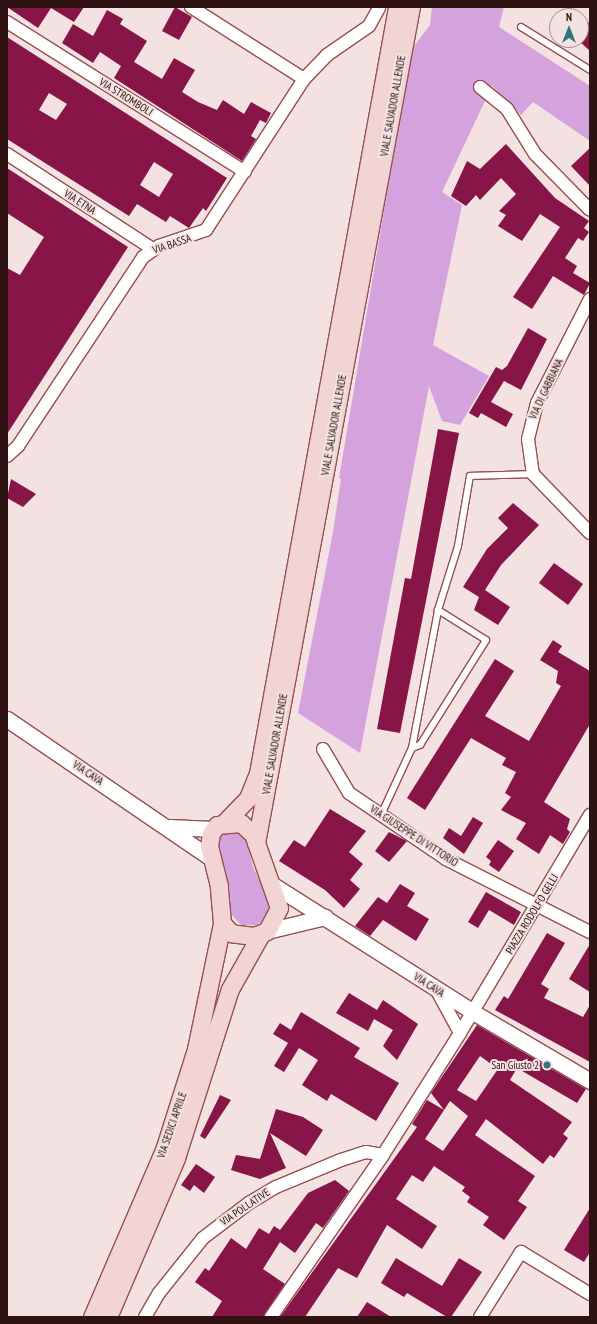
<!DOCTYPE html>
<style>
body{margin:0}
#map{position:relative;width:597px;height:1324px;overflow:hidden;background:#f3e2e1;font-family:"PT Sans Narrow",sans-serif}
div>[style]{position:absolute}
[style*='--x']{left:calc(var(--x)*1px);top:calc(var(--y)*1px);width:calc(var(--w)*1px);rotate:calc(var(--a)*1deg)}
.green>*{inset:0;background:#d4a3de}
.building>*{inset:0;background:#871547}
.roads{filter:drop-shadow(1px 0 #964f4f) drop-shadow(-1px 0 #964f4f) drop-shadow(0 1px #964f4f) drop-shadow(0 -1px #964f4f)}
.service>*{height:6px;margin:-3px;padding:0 3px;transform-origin:3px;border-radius:3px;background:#fff}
.minor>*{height:12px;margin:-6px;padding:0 6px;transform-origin:6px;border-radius:6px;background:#fff}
.tertiary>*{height:15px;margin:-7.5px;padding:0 7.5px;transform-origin:7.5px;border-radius:7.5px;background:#fff}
.secondary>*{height:17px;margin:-8.5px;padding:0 8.5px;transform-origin:8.5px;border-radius:8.5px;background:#f2d4d4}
.dots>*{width:11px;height:11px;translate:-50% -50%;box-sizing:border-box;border:2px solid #f3e2e1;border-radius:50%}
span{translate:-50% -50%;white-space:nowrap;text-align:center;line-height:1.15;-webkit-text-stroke:4px #f3e2e1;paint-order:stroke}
.street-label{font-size:11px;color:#2f1212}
.poi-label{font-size:11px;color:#2f1212}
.right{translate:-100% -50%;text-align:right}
.frame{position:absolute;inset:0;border:8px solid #2f1212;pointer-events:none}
.north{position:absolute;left:549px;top:8px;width:40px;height:40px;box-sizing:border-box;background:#f3e2e1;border:1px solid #a58f8e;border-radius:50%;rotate:0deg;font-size:11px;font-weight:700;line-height:16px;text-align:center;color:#2f1212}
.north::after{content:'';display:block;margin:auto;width:14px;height:18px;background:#2e777c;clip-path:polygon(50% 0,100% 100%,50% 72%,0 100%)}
</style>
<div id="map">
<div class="green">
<div style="clip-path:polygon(432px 7px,504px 7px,499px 27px,590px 86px,590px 141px,533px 102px,521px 115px,492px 86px,442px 192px,462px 205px,433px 345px,489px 376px,460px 425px,442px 421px,429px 386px,360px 753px,298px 713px,333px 532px,341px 479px,339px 478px,411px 50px,430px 25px)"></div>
<div style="clip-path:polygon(223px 831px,235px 831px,246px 839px,253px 867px,270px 903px,265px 919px,257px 925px,241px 925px,231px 914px,230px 892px,218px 844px)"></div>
</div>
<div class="building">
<div style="clip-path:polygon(7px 7px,84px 7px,74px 22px,51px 8px,38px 28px)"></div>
<div style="clip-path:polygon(175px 7px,192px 17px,179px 40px,162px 31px)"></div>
<div style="clip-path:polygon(107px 10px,123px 19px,120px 24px,147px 41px,134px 62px,162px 79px,174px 58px,195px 70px,182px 92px,198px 102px,217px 110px,223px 100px,244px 114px,251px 102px,271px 113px,266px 123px,260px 120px,251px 136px,256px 139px,242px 161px,114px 78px,121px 66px,100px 52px,93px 63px,62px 43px,73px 24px,93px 36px)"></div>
<div style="clip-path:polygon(590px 19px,590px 51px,578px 40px,581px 40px)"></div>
<div style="clip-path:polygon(evenodd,7px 37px,227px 178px,206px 211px,203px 208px,189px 228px,170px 216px,166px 222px,137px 204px,129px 216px,7px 139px,7px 37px,49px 93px,67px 104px,56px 120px,39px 110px,49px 93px,7px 37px,154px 162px,173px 174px,159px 197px,140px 185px,154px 162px)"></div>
<div style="clip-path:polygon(506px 144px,555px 198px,589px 221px,584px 228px,589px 232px,583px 241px,578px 238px,565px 258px,577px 266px,573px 273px,590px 283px,584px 295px,553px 276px,532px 309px,513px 297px,560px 227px,540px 214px,522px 241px,498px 226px,506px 215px,499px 211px,516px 194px,501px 178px,480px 200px,476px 195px,466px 206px,451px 196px,467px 161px,480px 169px)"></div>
<div style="clip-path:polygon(590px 148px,590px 186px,571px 166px)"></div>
<div style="clip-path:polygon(7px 168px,128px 247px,7px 434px,7px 268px,20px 275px,44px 237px,7px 213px)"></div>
<div style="clip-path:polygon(528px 328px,547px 339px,521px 390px,504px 381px,491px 402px,513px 414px,506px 427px,481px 413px,478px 418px,469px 413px,496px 367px,502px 370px,507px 366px)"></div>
<div style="clip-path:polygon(438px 429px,459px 433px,400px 733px,377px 729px,405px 578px,411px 579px)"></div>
<div style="clip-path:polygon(11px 479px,36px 494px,23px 507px,7px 498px)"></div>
<div style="clip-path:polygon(513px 503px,539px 525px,501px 565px,485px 590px,510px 607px,498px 625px,474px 610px,479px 597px,463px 587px,487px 549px,508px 528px,498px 518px)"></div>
<div style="clip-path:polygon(554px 563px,583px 584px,568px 605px,539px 583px)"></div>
<div style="clip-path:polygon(553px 640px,562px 646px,558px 652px,590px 671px,590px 724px,544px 802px,570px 819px,567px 829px,570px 832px,563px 844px,550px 835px,539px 854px,516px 839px,526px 823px,501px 810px,511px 797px,505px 793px,516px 772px,502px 765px,506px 758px,471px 738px,425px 810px,407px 798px,495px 659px,514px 671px,485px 716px,529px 741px,561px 686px,556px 683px,558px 671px,540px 660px)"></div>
<div style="clip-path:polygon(330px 809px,366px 831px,349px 852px,363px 864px,350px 880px,360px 889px,344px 908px,325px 890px,279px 861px,294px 840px,305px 847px)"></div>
<div style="clip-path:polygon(473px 817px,483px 823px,464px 854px,443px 838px,449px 828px,461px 836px)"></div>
<div style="clip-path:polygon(389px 832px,407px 841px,389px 862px,375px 851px)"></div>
<div style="clip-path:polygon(498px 840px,514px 851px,499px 872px,489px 865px,491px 861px,486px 857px)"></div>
<div style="clip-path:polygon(400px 884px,415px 893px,407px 906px,429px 919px,416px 941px,383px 920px,370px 936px,355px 926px,378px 897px,387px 903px)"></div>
<div style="clip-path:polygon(486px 892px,521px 912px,514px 925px,489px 910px,478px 928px,468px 922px)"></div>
<div style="clip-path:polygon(547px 933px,565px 943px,541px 984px,549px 989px,544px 998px,583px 1017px,590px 1005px,590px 1062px,495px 1010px,504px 996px,508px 999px)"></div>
<div style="clip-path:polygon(590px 944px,590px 992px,569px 979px)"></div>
<div style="clip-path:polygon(349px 993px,377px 1010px,383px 1000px,418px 1024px,397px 1060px,383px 1046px,393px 1030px,374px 1019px,368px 1031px,336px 1013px)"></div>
<div style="clip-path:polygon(301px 1012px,360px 1048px,354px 1057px,399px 1083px,376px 1121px,331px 1094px,327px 1101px,302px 1085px,318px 1060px,299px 1048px,284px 1072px,274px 1066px,288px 1043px,273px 1034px,280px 1023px,291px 1030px)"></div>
<div style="clip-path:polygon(evenodd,477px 1025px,586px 1089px,577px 1103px,517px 1068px,510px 1080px,572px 1122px,563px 1134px,568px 1138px,554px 1158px,550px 1155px,543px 1164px,486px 1119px,475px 1135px,535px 1176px,518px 1201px,527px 1207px,504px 1240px,483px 1225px,489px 1217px,467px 1202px,470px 1197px,462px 1191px,465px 1187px,434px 1166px,423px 1182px,412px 1175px,396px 1199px,437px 1226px,422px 1249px,387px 1225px,357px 1278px,338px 1268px,305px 1317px,280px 1317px,417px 1127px,412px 1124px,427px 1100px,444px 1110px,431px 1093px,477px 1025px,480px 1056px,498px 1069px,476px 1101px,457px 1090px,480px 1056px,477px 1025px,450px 1101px,468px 1116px,443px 1151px,425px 1139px,450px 1101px)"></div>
<div style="clip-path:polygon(220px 1095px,231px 1100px,205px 1139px,200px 1136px)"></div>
<div style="clip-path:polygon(276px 1109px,303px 1117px,323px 1130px,306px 1156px,270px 1133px,286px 1168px,260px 1179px,231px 1170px,236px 1155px,260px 1159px)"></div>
<div style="clip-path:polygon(196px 1164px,215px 1177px,204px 1193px,194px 1185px,190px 1191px,181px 1185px)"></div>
<div style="clip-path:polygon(335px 1180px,349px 1191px,323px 1228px,316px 1223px,295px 1253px,280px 1242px,263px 1269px,285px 1284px,264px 1317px,212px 1317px,222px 1301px,195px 1282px,205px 1268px,209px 1271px,231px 1238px,246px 1249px,259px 1228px,269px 1234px,274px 1226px,280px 1230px,308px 1193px)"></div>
<div style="clip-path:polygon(590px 1208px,590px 1252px,584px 1262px,564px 1250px)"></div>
<div style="clip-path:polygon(396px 1258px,442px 1286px,459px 1258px,482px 1272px,451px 1317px,447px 1317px,407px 1293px,404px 1297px,381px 1283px)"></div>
<div style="clip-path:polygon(367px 1302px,391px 1317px,357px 1317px)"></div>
</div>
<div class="roads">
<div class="service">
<div style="--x:521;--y:27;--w:81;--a:31.9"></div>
<div style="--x:412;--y:748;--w:9;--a:-21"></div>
<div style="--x:420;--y:745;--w:124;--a:-57.8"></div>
<div style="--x:486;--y:640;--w:57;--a:-148"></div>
<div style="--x:381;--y:815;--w:74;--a:-65.2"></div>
<div style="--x:412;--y:748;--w:140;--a:-79.3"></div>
<div style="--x:438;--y:610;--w:67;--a:-72.6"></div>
<div style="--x:458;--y:546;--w:71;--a:-80.3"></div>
<div style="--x:470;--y:476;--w:63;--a:-1.8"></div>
</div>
<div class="minor">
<div style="--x:191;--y:7;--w:134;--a:32.5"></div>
<div style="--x:7;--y:22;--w:281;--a:32.2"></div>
<div style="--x:480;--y:87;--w:35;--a:39"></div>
<div style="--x:507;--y:109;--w:53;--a:58.1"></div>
<div style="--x:535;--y:154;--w:78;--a:45.5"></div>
<div style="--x:7;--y:154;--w:174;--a:33.1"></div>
<div style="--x:590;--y:299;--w:117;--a:117"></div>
<div style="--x:537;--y:403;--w:37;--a:104"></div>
<div style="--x:528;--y:439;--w:35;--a:82"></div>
<div style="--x:533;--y:474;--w:82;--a:46"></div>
<div style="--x:7;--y:456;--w:15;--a:-42"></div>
<div style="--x:18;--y:446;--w:227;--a:-56.5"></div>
<div style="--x:143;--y:257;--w:19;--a:-35"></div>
<div style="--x:159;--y:246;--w:50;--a:-18.8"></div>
<div style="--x:206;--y:230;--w:180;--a:-57"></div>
<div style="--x:304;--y:79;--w:33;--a:-46"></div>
<div style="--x:327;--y:55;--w:51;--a:-34.6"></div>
<div style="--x:369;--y:26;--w:21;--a:-61"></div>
<div style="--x:323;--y:749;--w:51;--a:59.4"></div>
<div style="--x:349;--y:793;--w:117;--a:34.2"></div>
<div style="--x:446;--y:859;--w:161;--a:26.9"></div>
<div style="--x:436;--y:989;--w:50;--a:61.4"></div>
<div style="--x:145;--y:1317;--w:28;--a:-60"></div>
<div style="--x:159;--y:1293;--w:70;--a:-51.3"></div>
<div style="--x:203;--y:1238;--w:58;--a:-37.3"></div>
<div style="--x:249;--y:1203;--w:31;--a:-31"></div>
<div style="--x:276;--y:1187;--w:70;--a:-22.6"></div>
<div style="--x:341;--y:1160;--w:26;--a:-18"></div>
<div style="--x:366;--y:1152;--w:17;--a:10"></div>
<div style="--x:271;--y:1317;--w:197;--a:-55.3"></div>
<div style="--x:383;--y:1155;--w:144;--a:-57.7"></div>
<div style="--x:460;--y:1033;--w:254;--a:-59.2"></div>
<div style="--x:480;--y:1317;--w:77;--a:-57.8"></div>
<div style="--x:521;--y:1252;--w:81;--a:31.3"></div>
</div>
<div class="tertiary">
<div style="--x:7;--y:719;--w:248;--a:34.3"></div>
<div style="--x:170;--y:827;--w:43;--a:2.7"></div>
<div style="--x:270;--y:883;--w:241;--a:32.4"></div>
<div style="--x:473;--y:1012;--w:136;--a:30.5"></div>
<div style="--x:267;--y:931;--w:60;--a:-13.6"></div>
</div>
<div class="secondary">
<div style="--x:224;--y:823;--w:35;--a:-46"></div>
<div style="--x:248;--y:798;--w:27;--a:-68"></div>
<div style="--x:258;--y:773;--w:779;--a:-79.71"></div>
<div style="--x:256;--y:843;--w:850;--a:-79.5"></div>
<div style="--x:92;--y:1317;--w:182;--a:-66.7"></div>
<div style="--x:164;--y:1150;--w:106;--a:-72.4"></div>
<div style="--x:196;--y:1049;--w:129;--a:-78.3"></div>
<div style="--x:222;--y:923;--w:37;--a:-95"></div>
<div style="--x:219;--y:886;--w:41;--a:-104"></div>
<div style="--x:209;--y:846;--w:13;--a:-81"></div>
<div style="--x:211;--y:833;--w:10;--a:-53"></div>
<div style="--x:217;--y:825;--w:24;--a:-5"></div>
<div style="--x:241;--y:823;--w:16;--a:43"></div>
<div style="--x:253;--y:834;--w:78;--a:70.6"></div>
<div style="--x:279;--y:908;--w:26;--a:118"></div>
<div style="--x:267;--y:931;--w:14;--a:159"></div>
<div style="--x:254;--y:936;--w:23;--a:-173"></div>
<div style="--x:231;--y:933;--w:13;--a:-132"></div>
<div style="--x:108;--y:1317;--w:173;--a:-66.8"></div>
<div style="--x:176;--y:1158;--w:177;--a:-72.3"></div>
<div style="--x:230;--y:989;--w:63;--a:-60.6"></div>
</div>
</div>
<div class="dots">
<div style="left:547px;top:1065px;background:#2e777c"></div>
</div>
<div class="street-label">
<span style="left:126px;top:97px;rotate:32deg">VIA STROMBOLI</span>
<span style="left:393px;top:106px;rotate:-80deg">VIALE SALVADOR ALLENDE</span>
<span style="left:80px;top:202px;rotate:33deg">VIA ETNA</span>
<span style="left:172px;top:244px;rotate:-19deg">VIA BASSA</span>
<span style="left:546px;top:389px;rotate:-65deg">VIA DI GABBIANA</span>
<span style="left:334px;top:425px;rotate:-80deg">VIALE SALVADOR ALLENDE</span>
<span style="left:275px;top:744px;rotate:-80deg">VIALE SALVADOR ALLENDE</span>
<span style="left:88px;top:773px;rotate:34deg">VIA CAVA</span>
<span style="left:414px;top:836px;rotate:33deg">VIA GIUSEPPE DI VITTORIO</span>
<span style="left:532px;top:914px;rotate:-59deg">PIAZZA RODOLFO GELLI</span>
<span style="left:429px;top:985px;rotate:33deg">VIA CAVA</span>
<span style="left:172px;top:1125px;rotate:-71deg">VIA SEDICI APRILE</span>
<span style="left:245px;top:1207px;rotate:-34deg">VIA POLLATIVE</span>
</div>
<div class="poi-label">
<span class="right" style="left:539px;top:1065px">San Giusto 2</span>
</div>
<div class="frame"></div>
<div class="north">N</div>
</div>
